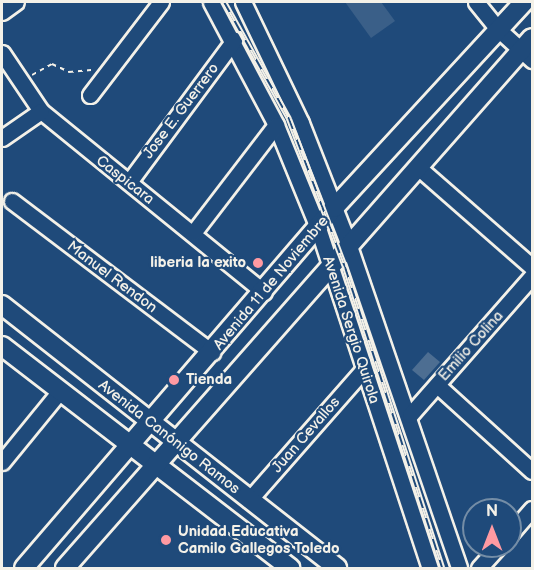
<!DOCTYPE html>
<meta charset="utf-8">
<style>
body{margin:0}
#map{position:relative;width:534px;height:570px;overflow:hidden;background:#1f4a7a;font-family:"Balsamiq Sans",sans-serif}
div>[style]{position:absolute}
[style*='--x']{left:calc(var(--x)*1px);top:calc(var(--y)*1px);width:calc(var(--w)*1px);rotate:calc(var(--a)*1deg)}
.green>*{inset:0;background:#3a5f88}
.building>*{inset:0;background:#4d6e92}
.path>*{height:2px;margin-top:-1px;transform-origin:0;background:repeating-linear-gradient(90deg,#f4f1e8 0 4.5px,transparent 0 9px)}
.roads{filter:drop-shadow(2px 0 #f4f1e8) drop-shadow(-2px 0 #f4f1e8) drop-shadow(0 2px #f4f1e8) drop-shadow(0 -2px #f4f1e8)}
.minor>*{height:15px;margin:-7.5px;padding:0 7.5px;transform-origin:7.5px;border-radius:7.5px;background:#1f4a7a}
.major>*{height:18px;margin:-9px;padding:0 9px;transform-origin:9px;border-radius:9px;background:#1f4a7a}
.rail>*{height:6px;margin-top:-3px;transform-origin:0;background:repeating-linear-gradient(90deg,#1f4a7a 0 11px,#f4f1e8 0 22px);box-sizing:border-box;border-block:2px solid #f4f1e8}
.dots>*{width:16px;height:16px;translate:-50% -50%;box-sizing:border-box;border:3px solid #1f4a7a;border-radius:50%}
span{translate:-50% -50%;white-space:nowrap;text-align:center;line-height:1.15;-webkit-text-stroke:4.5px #1f4a7a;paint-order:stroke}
.street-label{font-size:15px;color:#f4f1e8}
.poi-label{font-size:15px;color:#f4f1e8;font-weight:700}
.right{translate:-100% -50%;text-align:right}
.left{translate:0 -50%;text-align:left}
.frame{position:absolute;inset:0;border:3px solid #f4f1e8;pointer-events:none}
.north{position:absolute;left:462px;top:498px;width:60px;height:60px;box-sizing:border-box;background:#1f4a7a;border:2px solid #748da6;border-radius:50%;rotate:0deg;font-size:16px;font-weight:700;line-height:24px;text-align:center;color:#f4f1e8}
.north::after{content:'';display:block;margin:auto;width:21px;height:27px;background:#ff9aa2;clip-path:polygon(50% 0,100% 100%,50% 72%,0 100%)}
</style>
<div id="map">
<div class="green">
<div style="clip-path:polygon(345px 2px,381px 2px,395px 21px,371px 38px)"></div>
</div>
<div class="building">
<div style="clip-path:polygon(428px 352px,440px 362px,424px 380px,412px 370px)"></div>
</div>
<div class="path">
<div style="--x:32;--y:75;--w:23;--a:-29"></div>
<div style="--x:52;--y:64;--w:19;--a:25"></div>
<div style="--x:69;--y:72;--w:25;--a:-5"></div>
</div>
<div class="roads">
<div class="minor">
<div style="--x:211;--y:2;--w:139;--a:62.1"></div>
<div style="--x:276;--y:125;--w:111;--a:67.8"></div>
<div style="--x:318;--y:228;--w:358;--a:71.8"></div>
<div style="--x:243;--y:2;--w:134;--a:64.4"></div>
<div style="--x:301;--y:123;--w:129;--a:68.6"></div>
<div style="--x:348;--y:243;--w:343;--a:71.1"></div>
<div style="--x:476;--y:2;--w:36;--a:51"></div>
<div style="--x:499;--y:30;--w:45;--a:42.3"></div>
<div style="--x:2;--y:12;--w:17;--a:-36"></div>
<div style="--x:2;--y:53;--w:70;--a:56.1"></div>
<div style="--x:41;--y:111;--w:287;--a:39.1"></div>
<div style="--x:90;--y:95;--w:117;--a:-52.6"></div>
<div style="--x:2;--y:138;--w:47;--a:-34.7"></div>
<div style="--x:419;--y:168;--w:150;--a:41.2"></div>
<div style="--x:129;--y:182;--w:177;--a:-53.5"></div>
<div style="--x:12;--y:201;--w:251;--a:37.1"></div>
<div style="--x:193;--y:233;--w:136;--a:-52.5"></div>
<div style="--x:437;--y:385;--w:128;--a:42.2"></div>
<div style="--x:410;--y:415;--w:185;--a:-48.7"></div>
<div style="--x:2;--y:462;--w:92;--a:-50.8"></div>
<div style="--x:249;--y:500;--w:174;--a:-48.7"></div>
<div style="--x:510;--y:534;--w:33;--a:-49"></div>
<div style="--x:479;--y:568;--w:30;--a:-48"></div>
</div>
<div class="major">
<div style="--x:2;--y:305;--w:426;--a:38.1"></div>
<div style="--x:2;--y:346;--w:364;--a:37.6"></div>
<div style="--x:24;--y:568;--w:475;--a:-49.3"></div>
<div style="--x:334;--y:208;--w:280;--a:-47.3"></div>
<div style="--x:65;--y:568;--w:706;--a:-48.62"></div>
</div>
</div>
<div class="rail">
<div style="--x:224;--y:2;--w:134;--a:60.9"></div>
<div style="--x:289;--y:119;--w:158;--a:69.3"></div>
<div style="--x:345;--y:267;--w:316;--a:72.1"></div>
</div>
<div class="dots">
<div style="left:258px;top:263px;background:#ff9aa2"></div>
<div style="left:174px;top:380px;background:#ff9aa2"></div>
<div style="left:166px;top:540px;background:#ff9aa2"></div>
</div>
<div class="street-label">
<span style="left:181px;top:111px;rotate:-53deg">Jose E. Guerrero</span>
<span style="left:125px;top:180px;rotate:38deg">Caspicara</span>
<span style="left:112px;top:277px;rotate:37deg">Manuel Rendon</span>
<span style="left:271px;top:283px;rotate:-50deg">Avenida 11 de Noviembre</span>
<span style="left:351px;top:330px;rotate:72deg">Avenida Sergio Quirola</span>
<span style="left:471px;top:346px;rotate:-48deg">Emilio Colina</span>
<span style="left:306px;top:435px;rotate:-49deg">Juan Cevallos</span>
<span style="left:169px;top:437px;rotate:38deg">Avenida Canónigo Ramos</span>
</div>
<div class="poi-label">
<span class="right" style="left:246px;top:263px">liberia la exito</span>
<span class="left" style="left:186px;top:380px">Tienda</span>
<span class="left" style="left:178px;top:540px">Unidad Educativa<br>Camilo Gallegos Toledo</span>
</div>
<div class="frame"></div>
<div class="north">N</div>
</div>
